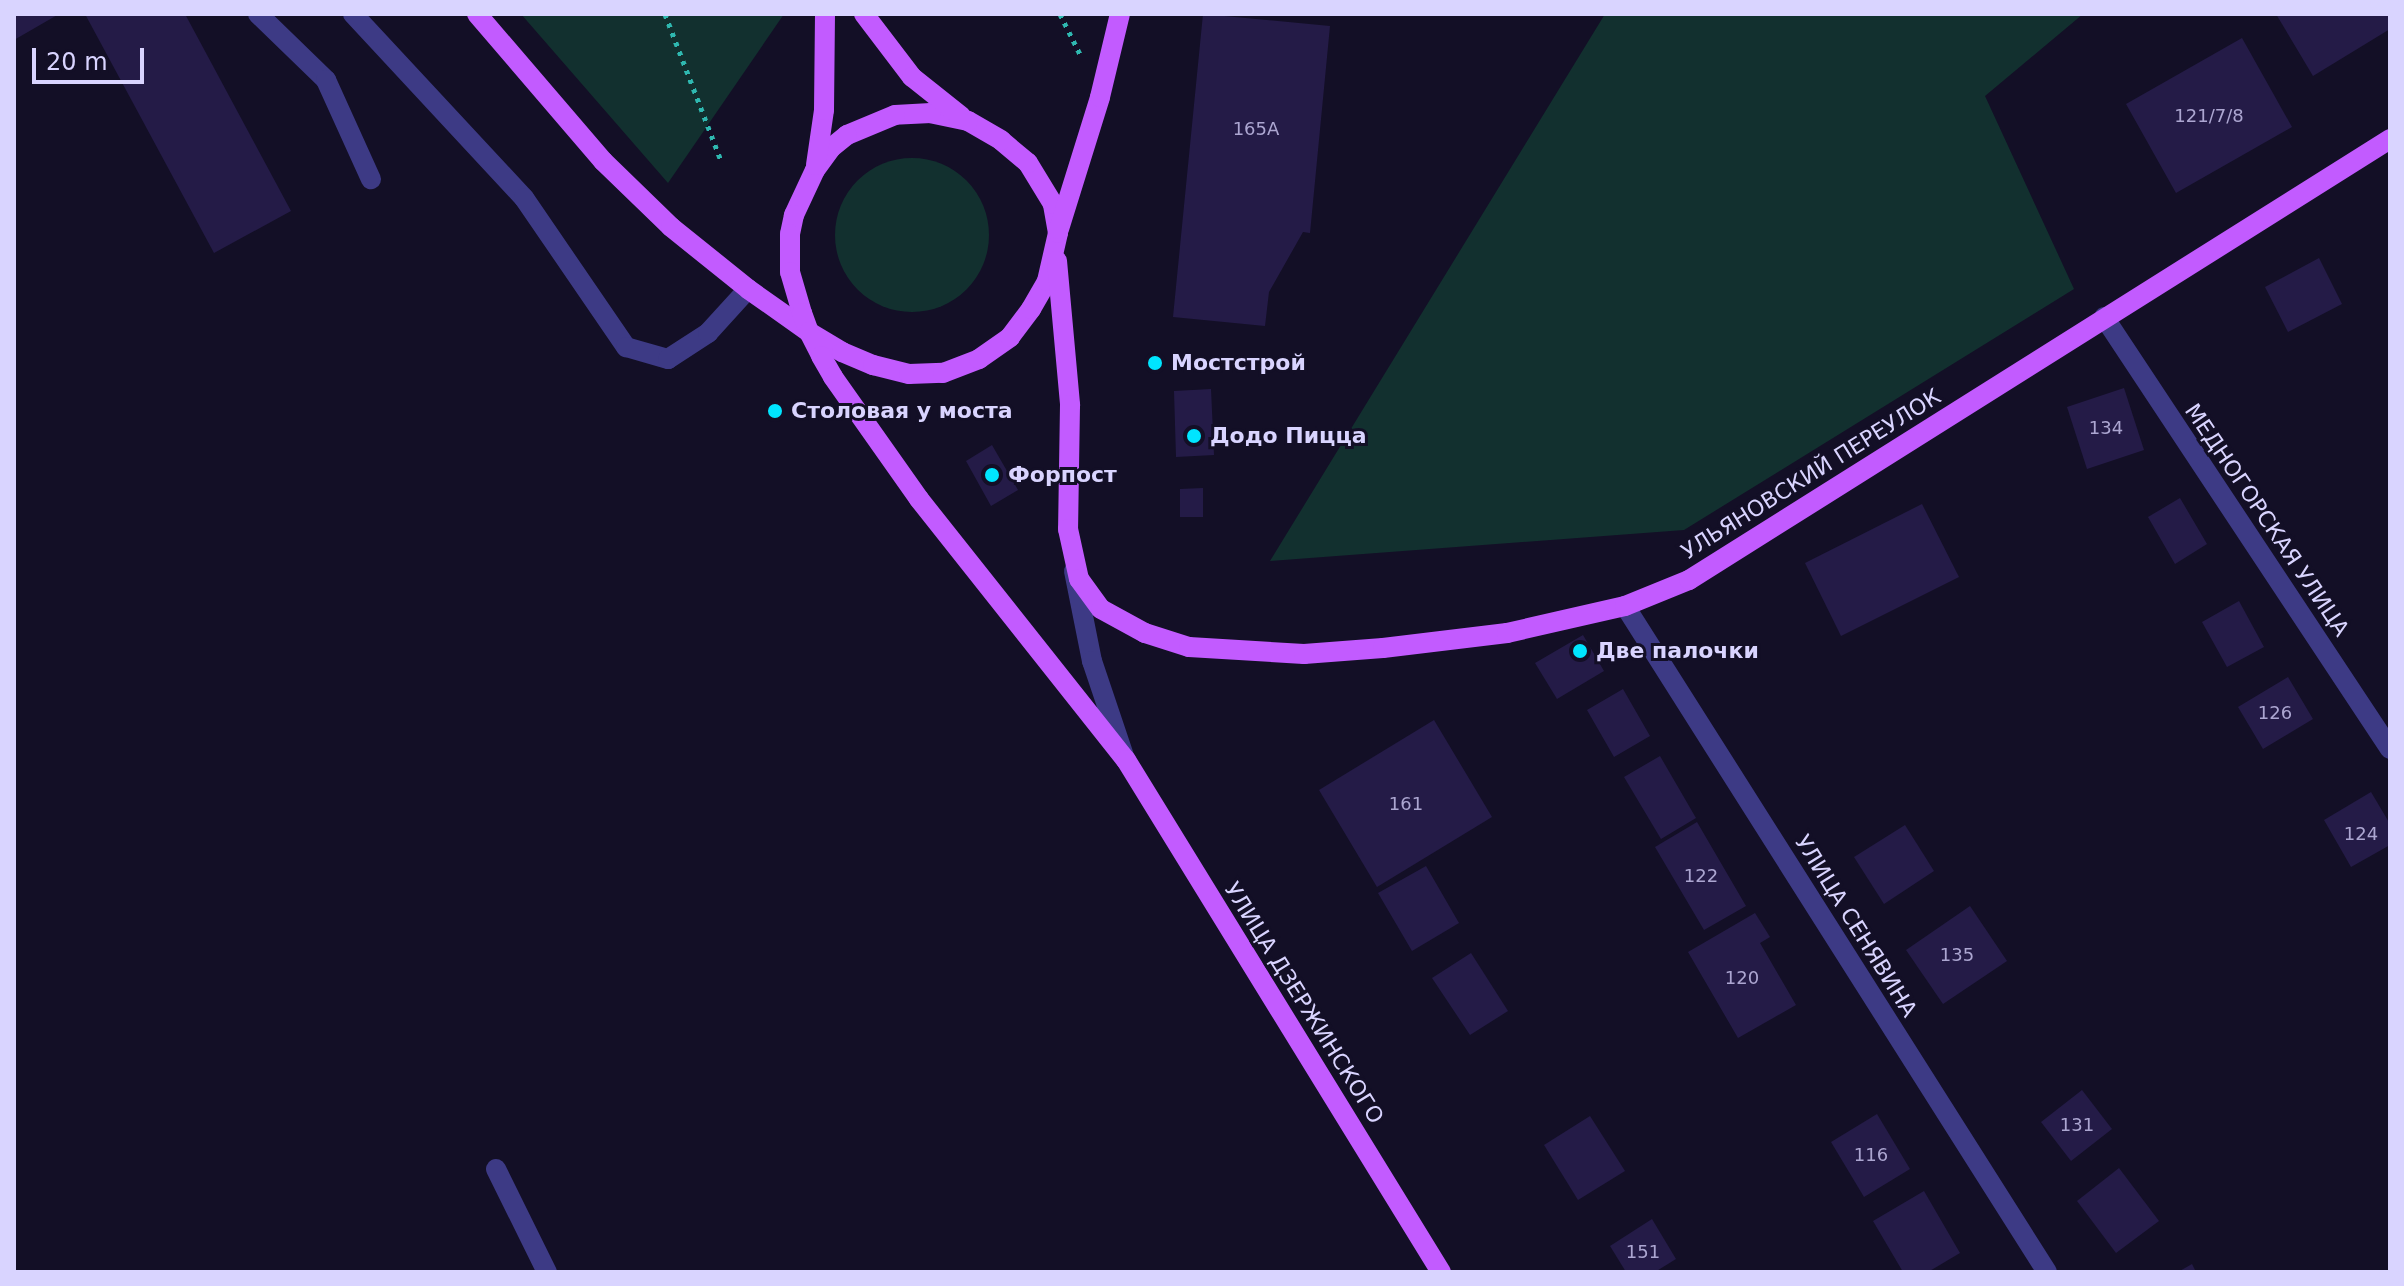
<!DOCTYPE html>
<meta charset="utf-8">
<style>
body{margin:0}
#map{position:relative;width:2404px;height:1286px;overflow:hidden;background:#130f26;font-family:"DejaVu Sans",sans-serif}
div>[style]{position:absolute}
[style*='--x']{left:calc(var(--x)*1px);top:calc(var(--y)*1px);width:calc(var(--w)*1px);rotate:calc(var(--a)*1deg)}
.green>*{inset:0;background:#12302f}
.round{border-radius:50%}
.building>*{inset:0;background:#241b47}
.path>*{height:5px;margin-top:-2.5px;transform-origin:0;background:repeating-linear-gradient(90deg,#2fb8b0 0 4px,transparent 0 10px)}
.minor>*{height:20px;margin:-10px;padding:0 10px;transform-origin:10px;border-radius:10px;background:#3d3a85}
.major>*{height:20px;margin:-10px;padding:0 10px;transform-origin:10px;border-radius:10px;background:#c25bff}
.dots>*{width:22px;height:22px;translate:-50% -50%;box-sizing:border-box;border:4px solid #130f26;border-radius:50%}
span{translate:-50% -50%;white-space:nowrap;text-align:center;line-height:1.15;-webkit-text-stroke:6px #130f26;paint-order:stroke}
.number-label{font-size:18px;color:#aca6d1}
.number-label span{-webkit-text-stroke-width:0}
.poi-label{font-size:22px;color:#d9d4ff;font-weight:700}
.left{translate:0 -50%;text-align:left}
.street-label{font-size:22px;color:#d9d4ff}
.frame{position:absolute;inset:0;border:16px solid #d9d4ff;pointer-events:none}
.scale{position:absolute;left:32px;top:48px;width:112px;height:36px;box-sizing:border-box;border:4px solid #d9d4ff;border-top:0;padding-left:10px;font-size:24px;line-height:28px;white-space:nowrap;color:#d9d4ff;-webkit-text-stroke:6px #130f26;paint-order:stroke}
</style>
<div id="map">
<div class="green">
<div style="clip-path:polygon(521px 14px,784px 14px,668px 183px)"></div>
<div style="clip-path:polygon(1605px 14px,2083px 14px,1985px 96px,2074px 289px,1684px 530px,1270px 561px)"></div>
<div class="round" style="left:835px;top:158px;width:154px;height:154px"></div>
</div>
<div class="building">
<div style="clip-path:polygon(14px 14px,59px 14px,14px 40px)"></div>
<div style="clip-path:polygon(85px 14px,185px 14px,291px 211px,214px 253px)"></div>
<div style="clip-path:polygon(1203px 14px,1330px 26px,1310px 233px,1303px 232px,1269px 292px,1265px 326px,1173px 317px)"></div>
<div style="clip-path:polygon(2276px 14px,2390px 14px,2390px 29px,2313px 76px)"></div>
<div style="clip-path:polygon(2242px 38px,2292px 127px,2176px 193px,2126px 104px)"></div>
<div style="clip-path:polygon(2319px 258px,2342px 304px,2288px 332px,2265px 287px)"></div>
<div style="clip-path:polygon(2124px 388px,2144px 450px,2087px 469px,2067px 407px)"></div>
<div style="clip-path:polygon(1211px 389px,1214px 455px,1176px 457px,1174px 391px)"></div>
<div style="clip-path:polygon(992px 445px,1018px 490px,991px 506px,966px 461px)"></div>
<div style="clip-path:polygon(1203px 488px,1203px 517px,1180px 517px,1180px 489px)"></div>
<div style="clip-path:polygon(2180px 498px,2207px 544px,2175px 564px,2148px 517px)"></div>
<div style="clip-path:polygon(1922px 504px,1959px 577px,1841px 636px,1805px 563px)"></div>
<div style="clip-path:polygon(2239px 601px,2264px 647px,2227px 667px,2202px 622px)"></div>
<div style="clip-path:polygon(1583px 635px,1604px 671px,1557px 699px,1535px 663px)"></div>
<div style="clip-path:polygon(2288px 677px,2313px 719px,2263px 749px,2238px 707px)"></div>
<div style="clip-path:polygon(1623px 689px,1650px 736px,1614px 757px,1587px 710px)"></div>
<div style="clip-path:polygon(1434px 720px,1492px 817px,1377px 887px,1319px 790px)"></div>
<div style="clip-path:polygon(1660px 756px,1696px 818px,1661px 839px,1624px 777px)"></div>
<div style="clip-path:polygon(2371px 792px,2390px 824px,2390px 845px,2351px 867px,2324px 820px)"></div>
<div style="clip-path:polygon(1697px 822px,1746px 906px,1704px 930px,1655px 847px)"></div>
<div style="clip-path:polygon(1905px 825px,1934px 871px,1884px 904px,1854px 857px)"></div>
<div style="clip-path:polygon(1426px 866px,1459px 923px,1412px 951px,1378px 893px)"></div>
<div style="clip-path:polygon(1970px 906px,2007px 961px,1943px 1004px,1906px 950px)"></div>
<div style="clip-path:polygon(1755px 913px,1770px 937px,1760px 943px,1796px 1005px,1738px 1038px,1688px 952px)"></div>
<div style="clip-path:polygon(1471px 953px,1508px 1011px,1470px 1035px,1432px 978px)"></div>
<div style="clip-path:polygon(2082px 1090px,2112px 1129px,2071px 1161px,2041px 1122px)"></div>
<div style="clip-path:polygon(1877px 1114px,1910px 1169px,1864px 1197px,1831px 1142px)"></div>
<div style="clip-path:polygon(1590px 1116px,1625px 1171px,1578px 1200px,1544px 1145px)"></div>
<div style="clip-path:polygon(2119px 1168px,2159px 1221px,2116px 1253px,2077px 1201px)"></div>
<div style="clip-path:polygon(1924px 1191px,1960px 1253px,1928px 1272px,1903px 1272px,1873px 1221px)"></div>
<div style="clip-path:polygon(1652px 1219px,1676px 1259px,1655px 1272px,1626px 1272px,1610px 1246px)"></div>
<div style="clip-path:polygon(2192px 1264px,2196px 1272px,2178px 1272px)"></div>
</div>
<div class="path">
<div style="--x:665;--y:14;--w:157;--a:69.1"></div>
<div style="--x:1060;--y:14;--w:47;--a:63.4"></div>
</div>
<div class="minor">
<div style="--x:258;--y:14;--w:95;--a:44.1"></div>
<div style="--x:326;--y:80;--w:109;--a:65.6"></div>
<div style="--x:353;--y:14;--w:251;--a:47.1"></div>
<div style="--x:524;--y:198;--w:181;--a:55.6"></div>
<div style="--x:626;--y:347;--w:44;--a:15.9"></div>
<div style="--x:668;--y:359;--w:48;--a:-33"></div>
<div style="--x:708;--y:333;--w:59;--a:-47.7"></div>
<div style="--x:2104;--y:317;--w:518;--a:56.49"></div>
<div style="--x:1074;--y:571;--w:92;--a:78.7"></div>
<div style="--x:1092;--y:661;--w:100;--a:71.4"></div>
<div style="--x:1625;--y:606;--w:788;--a:57.64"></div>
<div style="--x:496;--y:1169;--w:115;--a:63.7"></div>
</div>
<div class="major">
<div style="--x:477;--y:14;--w:194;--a:49.4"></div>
<div style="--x:603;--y:161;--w:95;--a:44.1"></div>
<div style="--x:671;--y:227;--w:99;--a:38.8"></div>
<div style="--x:748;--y:289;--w:75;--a:35.2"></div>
<div style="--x:809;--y:332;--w:39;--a:31"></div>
<div style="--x:842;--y:352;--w:34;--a:23"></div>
<div style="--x:873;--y:365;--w:37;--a:14"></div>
<div style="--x:909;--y:374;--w:34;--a:-2"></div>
<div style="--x:943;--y:373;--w:39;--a:-21"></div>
<div style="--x:979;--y:359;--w:38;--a:-35"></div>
<div style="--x:1010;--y:337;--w:35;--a:-53"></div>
<div style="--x:1031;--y:309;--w:32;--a:-60"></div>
<div style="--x:1047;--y:281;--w:49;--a:-77.1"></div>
<div style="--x:1058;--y:233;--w:29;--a:-100"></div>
<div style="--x:1053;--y:204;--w:48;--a:-121.4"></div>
<div style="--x:1028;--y:163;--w:35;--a:-140"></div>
<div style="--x:1001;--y:140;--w:38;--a:-150"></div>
<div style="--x:968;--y:121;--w:38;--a:-168"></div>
<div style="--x:931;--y:113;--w:36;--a:177"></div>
<div style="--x:895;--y:115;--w:52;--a:157.4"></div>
<div style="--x:847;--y:135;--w:21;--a:141"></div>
<div style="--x:831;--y:148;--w:27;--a:126"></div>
<div style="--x:815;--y:170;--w:50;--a:115"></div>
<div style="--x:794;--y:215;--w:19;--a:102"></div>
<div style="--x:790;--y:234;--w:38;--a:90"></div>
<div style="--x:790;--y:272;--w:43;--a:73.7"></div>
<div style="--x:802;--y:313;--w:20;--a:70"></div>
<div style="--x:809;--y:332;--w:27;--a:63"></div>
<div style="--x:821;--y:356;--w:24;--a:60"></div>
<div style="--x:833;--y:377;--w:149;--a:54.8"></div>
<div style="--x:919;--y:499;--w:333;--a:51.6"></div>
<div style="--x:1126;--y:760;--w:601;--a:58.4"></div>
<div style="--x:864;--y:14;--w:79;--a:52.7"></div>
<div style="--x:912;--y:77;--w:63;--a:38.5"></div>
<div style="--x:816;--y:165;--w:56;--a:-81.7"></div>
<div style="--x:824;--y:110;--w:96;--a:-89.4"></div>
<div style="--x:1059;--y:229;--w:138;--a:-72.7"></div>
<div style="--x:1100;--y:97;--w:85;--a:-76.5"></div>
<div style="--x:1057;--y:261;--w:145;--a:84.8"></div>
<div style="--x:1070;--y:405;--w:124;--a:90.9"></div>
<div style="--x:1068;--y:529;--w:51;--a:77.6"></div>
<div style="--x:1079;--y:579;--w:37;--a:54"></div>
<div style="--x:1101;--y:609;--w:50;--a:28.6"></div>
<div style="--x:1145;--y:633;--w:46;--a:17.7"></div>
<div style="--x:1189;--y:647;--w:115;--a:3.5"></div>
<div style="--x:1304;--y:654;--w:79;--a:-4.3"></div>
<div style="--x:1383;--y:648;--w:125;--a:-6.9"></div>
<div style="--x:1507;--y:633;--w:121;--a:-12.9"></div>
<div style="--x:1625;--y:606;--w:69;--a:-22.1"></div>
<div style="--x:1689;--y:580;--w:828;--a:-32.17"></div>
</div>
<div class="dots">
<div style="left:1155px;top:363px;background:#00e5ff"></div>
<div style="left:775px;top:411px;background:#00e5ff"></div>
<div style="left:1194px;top:436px;background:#00e5ff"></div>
<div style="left:992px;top:475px;background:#00e5ff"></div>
<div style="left:1580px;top:651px;background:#00e5ff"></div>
</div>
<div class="number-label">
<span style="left:2209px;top:116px">121/7/8</span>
<span style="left:1256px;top:129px">165А</span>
<span style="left:2106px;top:428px">134</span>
<span style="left:2275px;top:713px">126</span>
<span style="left:1406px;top:804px">161</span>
<span style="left:2361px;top:834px">124</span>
<span style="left:1701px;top:876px">122</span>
<span style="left:1957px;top:955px">135</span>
<span style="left:1742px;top:978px">120</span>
<span style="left:2077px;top:1125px">131</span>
<span style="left:1871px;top:1155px">116</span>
<span style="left:1643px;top:1252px">151</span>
</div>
<div class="poi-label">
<span class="left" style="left:1171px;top:363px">Мостстрой</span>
<span class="left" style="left:791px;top:411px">Столовая у моста</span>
<span class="left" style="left:1210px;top:436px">Додо Пицца</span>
<span class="left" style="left:1008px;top:475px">Форпост</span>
<span class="left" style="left:1596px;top:651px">Две палочки</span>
</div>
<div class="street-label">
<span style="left:1811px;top:474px;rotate:-32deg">УЛЬЯНОВСКИЙ ПЕРЕУЛОК</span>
<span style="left:2267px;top:520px;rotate:56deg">МЕДНОГОРСКАЯ УЛИЦА</span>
<span style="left:1856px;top:926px;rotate:58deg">УЛИЦА СЕНЯВИНА</span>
<span style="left:1304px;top:1003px;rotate:58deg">УЛИЦА ДЗЕРЖИНСКОГО</span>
</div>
<div class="frame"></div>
<div class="scale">20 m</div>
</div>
